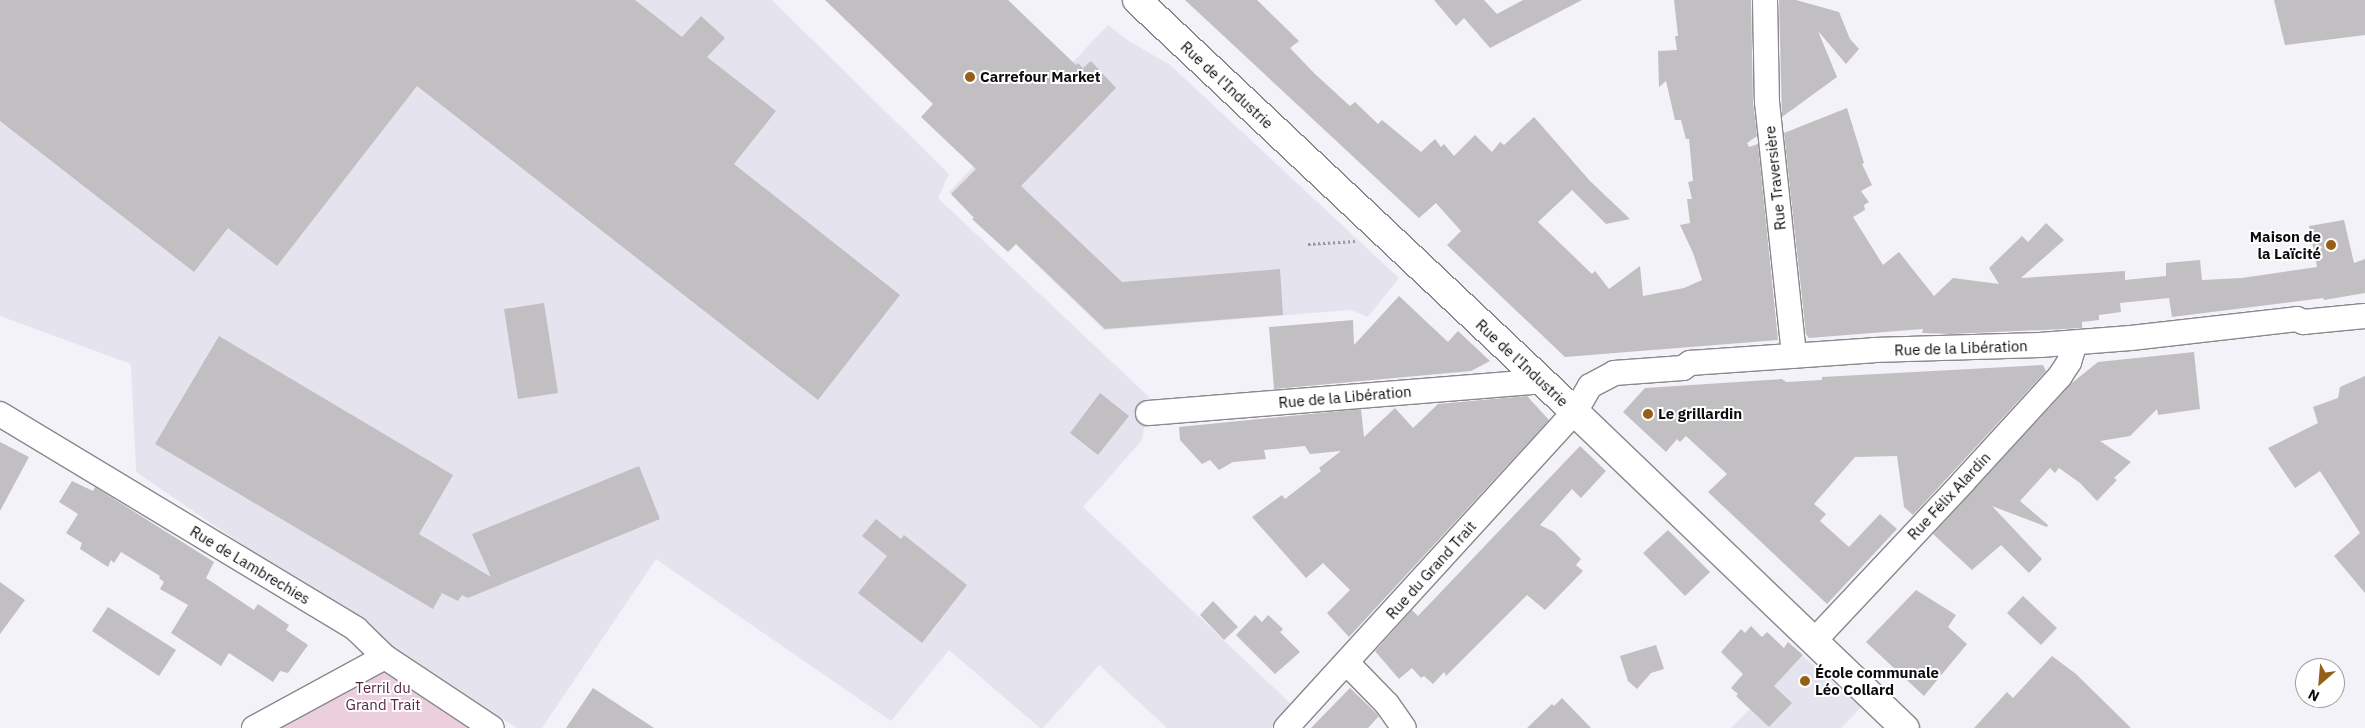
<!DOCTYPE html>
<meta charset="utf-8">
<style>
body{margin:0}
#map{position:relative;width:2365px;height:728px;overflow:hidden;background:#f3f2f8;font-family:"IBM Plex Sans",sans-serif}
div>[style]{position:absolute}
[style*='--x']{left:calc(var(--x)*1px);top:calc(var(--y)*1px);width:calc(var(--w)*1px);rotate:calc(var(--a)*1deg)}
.built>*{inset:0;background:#e5e3ee}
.green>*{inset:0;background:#eccfdd}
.building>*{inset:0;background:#c2bfc3}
.path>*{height:3px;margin-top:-1.5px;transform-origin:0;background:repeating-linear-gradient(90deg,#99989c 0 2.5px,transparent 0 5px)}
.roads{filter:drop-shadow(1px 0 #89888c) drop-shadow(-1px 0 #89888c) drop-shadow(0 1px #89888c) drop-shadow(0 -1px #89888c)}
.minor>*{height:24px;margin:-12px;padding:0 12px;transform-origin:12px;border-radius:12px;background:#fff}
.major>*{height:28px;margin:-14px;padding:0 14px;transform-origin:14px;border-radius:14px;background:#fff}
.dots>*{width:14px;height:14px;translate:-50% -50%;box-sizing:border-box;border:2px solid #fff;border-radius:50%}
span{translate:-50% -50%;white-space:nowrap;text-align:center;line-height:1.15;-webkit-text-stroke:4px #fff;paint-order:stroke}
.poi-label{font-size:15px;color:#0c0b0d;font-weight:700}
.left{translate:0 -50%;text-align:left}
.right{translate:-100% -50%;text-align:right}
.street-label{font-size:15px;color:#0c0b0d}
.park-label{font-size:15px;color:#572641}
.north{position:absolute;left:2295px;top:658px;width:50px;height:50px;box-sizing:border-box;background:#fff;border:1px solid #9e9d9e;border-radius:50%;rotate:207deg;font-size:14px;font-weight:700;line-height:20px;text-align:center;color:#0c0b0d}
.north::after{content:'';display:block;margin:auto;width:18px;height:22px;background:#955f17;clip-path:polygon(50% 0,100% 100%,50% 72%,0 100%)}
</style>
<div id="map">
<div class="built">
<div style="clip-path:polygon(0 0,772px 0,949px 174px,938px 198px,1149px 397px,1142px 440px,1083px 507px,1291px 704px,1271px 728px,1167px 728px,1099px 665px,1043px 728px,1040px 728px,949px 650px,891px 721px,656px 559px,542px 728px,517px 728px,395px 649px,136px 472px,131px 364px,0 316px)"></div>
<div style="clip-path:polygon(1108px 25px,1129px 41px,1170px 65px,1399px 278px,1368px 317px,1351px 310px,1104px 330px,1016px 245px,1009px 251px,949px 192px)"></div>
<div style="clip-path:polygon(1803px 656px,1861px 707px,1841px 728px,1731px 728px)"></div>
</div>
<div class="green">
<div style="clip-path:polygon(385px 657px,495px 728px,254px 728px)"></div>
</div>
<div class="building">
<div style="clip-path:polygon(0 0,635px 0,682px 37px,701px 16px,725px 38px,707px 57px,776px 111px,734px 164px,900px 295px,818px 400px,417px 86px,277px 266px,228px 228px,194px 272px,0 121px)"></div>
<div style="clip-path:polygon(825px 0,1008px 0,1076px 65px,1078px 63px,1083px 68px,1091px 61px,1116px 88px,1021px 186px,1122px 282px,1280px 269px,1283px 315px,1105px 329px,1016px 244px,1008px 252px,972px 219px,974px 218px,951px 194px,976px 169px,921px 117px,933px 104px)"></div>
<div style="clip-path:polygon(1185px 0,1257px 0,1299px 41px,1290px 48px,1315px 74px,1350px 106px,1355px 102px,1378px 124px,1382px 120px,1421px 152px,1435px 139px,1441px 147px,1444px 144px,1454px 156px,1475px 135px,1492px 152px,1500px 142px,1504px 145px,1534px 117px,1590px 181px,1630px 219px,1606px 224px,1572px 190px,1538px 222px,1592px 274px,1595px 271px,1609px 289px,1640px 266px,1643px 296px,1684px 288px,1702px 280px,1693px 253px,1680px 225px,1690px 223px,1687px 199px,1692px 199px,1688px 182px,1693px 181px,1689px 139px,1686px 139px,1681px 120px,1675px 120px,1666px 81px,1659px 87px,1658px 51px,1677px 50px,1675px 36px,1678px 36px,1674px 0,1751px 0,1753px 102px,1757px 136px,1747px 143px,1749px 147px,1758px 144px,1778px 340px,1565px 357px,1447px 245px,1461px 231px,1436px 203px,1419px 218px)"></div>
<div style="clip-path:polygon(1434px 0,1484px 0,1497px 14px,1523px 0,1582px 0,1490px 48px,1464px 18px,1456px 26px)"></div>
<div style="clip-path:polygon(1779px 0,1796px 0,1839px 12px,1850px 39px,1859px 49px,1846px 64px,1818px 31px,1837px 77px,1782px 117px)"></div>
<div style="clip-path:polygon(2274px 0,2365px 0,2365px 35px,2285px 45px)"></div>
<div style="clip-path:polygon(1847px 108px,1864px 163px,1862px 164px,1872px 185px,1861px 191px,1869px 202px,1864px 205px,1865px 210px,1853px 217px,1883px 265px,1899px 252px,1934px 296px,1953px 278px,1999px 284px,1989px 268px,2022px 236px,2028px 242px,2046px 223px,2064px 240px,2021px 278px,2125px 271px,2125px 280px,2166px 276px,2166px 263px,2200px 260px,2202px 280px,2242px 278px,2317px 267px,2309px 226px,2344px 220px,2354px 263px,2365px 259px,2365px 293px,2324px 300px,2323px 298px,2172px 317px,2169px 298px,2120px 303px,2121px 312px,2099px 315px,2099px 320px,2082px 322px,2082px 328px,2064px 329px,1951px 334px,1922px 333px,1923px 329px,1809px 338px,1806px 334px,1784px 133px)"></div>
<div style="clip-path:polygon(1399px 296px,1448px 342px,1458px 331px,1490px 361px,1471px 371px,1274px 389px,1269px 327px,1353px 320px,1354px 345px)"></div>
<div style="clip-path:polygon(544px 303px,558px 393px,518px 399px,504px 309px)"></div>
<div style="clip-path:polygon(219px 336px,453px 475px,419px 534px,491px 577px,472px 534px,639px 466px,660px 519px,468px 598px,462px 595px,458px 601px,442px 593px,433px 609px,155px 444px)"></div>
<div style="clip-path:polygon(2194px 352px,2200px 409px,2158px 415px,2157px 409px,2130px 436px,2100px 441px,2131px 462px,2114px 478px,2117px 480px,2097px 501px,2080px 483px,2059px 468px,2055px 473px,2050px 468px,2020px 501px,2048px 525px,2047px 527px,1992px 506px,2042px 559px,2029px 573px,2001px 545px,1972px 570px,1933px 534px,2073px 382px,2098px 362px)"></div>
<div style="clip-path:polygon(2043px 365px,2046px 371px,1913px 515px,1904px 507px,1897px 456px,1855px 457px,1814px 504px,1826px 514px,1820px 521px,1849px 547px,1880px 514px,1897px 529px,1827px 604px,1708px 492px,1727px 474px,1686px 436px,1680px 442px,1677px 439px,1666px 452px,1623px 412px,1645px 388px,1782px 379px,1786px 382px,1822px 380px,1822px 377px)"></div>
<div style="clip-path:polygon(2365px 376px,2365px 593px,2334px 556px,2360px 533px,2320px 471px,2295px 488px,2268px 448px,2318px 423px,2313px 407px,2338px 398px,2340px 387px)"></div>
<div style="clip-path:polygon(1100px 393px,1129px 416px,1098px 455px,1070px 433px)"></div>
<div style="clip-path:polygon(1527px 396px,1549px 420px,1349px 637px,1327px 613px,1350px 590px,1323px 563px,1306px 578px,1252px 517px,1282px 495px,1285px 499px,1321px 471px,1319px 468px,1341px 451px,1310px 454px,1305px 446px,1264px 450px,1266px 459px,1233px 462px,1219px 470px,1210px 460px,1202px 464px,1180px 440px,1179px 427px,1361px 409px,1364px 437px,1395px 408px,1413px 428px,1438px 404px)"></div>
<div style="clip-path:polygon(0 442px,29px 457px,0 511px)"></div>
<div style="clip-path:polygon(1580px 446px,1606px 471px,1581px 498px,1572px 489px,1540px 525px,1554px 532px,1581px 559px,1576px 565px,1583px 571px,1545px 610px,1527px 595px,1446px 676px,1444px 672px,1433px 684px,1424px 676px,1421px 678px,1412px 668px,1399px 679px,1375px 651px,1412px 610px,1418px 616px)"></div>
<div style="clip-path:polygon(72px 481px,93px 491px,95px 487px,214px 562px,206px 578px,254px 610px,258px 604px,289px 625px,286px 630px,308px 645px,288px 673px,280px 671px,273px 682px,229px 653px,221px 666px,171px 633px,188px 605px,160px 589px,164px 582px,159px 578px,160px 576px,121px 552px,114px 563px,111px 560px,108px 567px,80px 549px,82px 543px,66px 533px,78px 514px,59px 502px)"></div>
<div style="clip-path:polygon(876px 519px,901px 539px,904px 535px,967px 585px,922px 643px,858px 593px,887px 556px,862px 536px)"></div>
<div style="clip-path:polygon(1668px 530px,1710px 572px,1685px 596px,1643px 553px)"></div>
<div style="clip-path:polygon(0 582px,25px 600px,0 634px)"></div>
<div style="clip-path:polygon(1916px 590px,1956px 615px,1948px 627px,1967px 644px,1924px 696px,1866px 642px)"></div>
<div style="clip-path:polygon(2023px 596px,2057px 628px,2041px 645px,2007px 613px)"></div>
<div style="clip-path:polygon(1213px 601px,1238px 627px,1224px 640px,1200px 615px)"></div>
<div style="clip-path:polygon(108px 607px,176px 650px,159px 676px,92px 631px)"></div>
<div style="clip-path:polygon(1255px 615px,1262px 622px,1268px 615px,1283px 629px,1280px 632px,1300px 652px,1275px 674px,1236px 635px)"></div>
<div style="clip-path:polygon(1751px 626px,1762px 637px,1767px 632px,1784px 648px,1788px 642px,1803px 655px,1774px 686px,1792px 703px,1769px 727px,1736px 696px,1738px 694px,1731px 688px,1743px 674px,1721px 652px,1741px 629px,1745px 633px)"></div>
<div style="clip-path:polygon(1656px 645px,1664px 669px,1651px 673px,1637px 689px,1628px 681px,1620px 656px)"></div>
<div style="clip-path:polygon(2052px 656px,2076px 674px,2131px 728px,1974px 728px,2007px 692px,2013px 698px)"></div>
<div style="clip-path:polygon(593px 688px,654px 728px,566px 728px)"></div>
<div style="clip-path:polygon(1350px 688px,1379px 716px,1368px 728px,1311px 728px)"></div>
<div style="clip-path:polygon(1562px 698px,1591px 728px,1527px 728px,1552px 704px,1554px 706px)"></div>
</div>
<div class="path">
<div style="--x:1308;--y:244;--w:47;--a:-3.7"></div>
</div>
<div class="roads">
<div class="minor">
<div style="--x:1765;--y:0;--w:102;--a:88.9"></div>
<div style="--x:1767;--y:102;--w:255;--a:83.9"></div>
<div style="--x:1148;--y:413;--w:395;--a:-4.6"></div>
<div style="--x:0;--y:414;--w:416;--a:31.1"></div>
<div style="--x:356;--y:629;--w:40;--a:44"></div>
<div style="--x:385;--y:657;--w:128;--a:33.6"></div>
<div style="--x:1813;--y:642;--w:219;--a:-46.8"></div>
<div style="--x:1963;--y:482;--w:144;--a:-47.5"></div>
<div style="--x:2060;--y:376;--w:17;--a:-57"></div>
<div style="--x:2069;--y:362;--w:10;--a:-73"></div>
<div style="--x:2072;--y:352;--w:9;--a:-96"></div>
<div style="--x:1347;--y:663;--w:57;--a:45.7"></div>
<div style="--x:1387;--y:704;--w:29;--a:55"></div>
<div style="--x:254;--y:728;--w:149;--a:-28.5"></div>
<div style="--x:1286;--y:728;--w:428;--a:-47.6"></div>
<div style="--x:1575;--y:412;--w:30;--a:-60"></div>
<div style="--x:1590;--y:386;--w:27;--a:-28"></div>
<div style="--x:1614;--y:373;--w:69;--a:-4.1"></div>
<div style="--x:1683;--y:368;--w:9;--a:-36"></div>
<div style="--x:1690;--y:363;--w:184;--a:-4"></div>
<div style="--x:1874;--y:350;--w:166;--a:-1.7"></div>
<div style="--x:2040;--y:345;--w:91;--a:-4.4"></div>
<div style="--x:2131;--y:338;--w:167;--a:-6.5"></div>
<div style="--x:2297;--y:319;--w:7;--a:27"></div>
<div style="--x:2303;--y:322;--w:62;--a:-5.5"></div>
</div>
<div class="major">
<div style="--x:1137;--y:0;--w:601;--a:43.25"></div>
<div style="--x:1575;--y:412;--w:457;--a:43.8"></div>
</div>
</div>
<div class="dots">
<div style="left:970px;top:77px;background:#955f17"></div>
<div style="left:2331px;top:245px;background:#955f17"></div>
<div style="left:1648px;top:414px;background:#955f17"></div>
<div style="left:1805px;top:681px;background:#955f17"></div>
</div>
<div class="poi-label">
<span class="left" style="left:980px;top:77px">Carrefour Market</span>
<span class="right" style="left:2321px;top:245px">Maison de<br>la Laïcité</span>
<span class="left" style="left:1658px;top:414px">Le grillardin</span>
<span class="left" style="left:1815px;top:681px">École communale<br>Léo Collard</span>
</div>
<div class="street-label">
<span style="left:1227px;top:85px;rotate:43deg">Rue de l'Industrie</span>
<span style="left:1775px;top:178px;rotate:-96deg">Rue Traversière</span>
<span style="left:1961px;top:348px;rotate:-2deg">Rue de la Libération</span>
<span style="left:1522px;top:363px;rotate:43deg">Rue de l'Industrie</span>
<span style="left:1345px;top:397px;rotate:-5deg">Rue de la Libération</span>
<span style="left:1949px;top:496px;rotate:-47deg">Rue Félix Alardin</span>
<span style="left:250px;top:565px;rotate:31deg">Rue de Lambrechies</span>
<span style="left:1431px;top:570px;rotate:-48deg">Rue du Grand Trait</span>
</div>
<div class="park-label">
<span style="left:383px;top:696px">Terril du<br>Grand Trait</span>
</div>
<div class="north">N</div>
</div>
